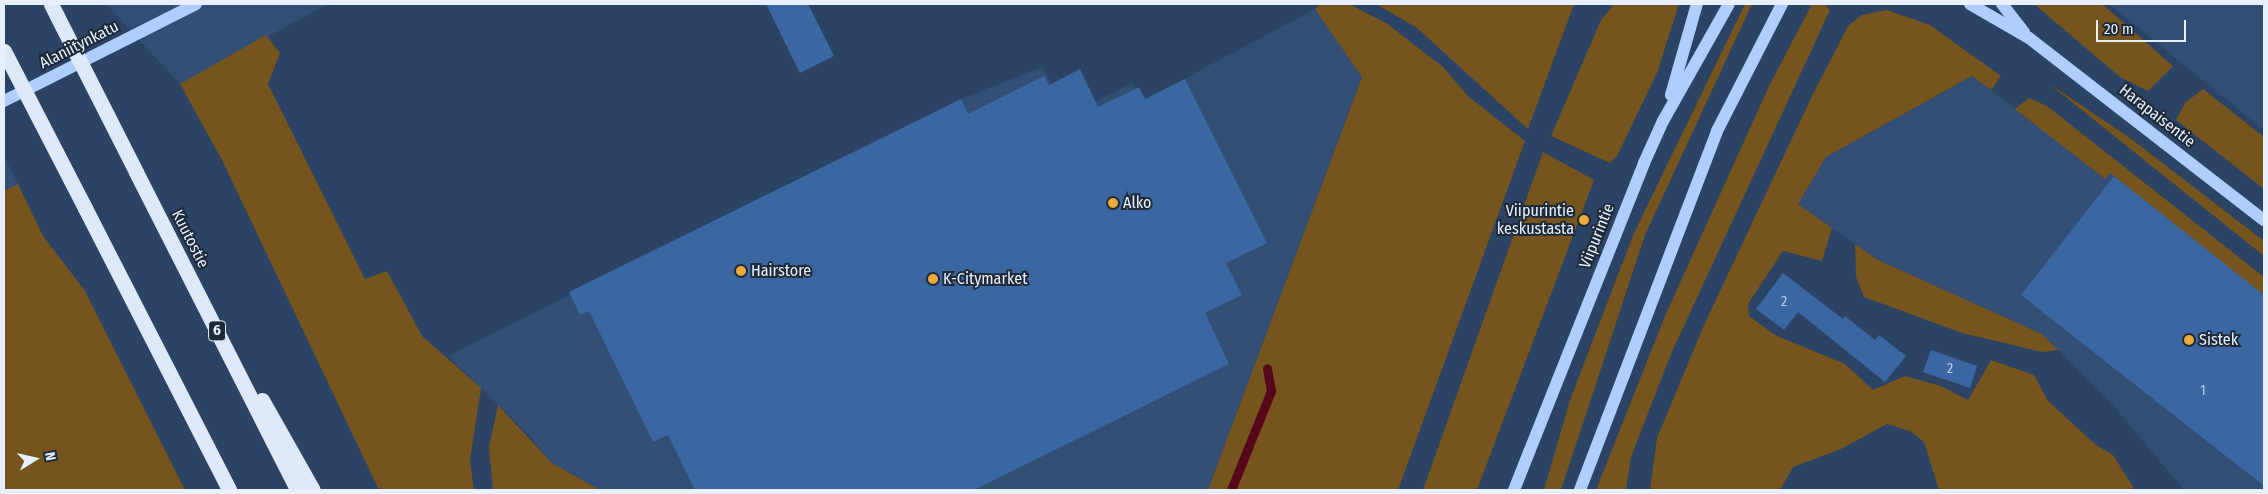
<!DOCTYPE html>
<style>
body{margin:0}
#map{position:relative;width:2268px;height:494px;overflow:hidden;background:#2b4364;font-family:"Fira Sans Condensed",sans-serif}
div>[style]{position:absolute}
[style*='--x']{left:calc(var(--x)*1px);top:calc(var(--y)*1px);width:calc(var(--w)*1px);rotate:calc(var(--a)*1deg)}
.built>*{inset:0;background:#334e75}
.green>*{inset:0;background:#76541d}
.stream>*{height:9px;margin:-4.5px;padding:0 4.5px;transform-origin:4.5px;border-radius:4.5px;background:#570818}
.building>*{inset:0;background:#3a66a2}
.major>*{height:12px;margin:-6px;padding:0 6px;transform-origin:6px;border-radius:6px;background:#aecffd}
.highway>*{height:15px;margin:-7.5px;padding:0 7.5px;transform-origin:7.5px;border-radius:7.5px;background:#dee8f6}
.highway-bridge>*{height:15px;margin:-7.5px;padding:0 7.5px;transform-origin:7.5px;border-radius:7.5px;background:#dee8f6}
.dots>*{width:14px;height:14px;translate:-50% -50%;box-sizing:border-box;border:2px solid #1f2a39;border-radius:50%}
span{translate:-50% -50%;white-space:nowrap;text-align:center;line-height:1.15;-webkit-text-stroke:4px #1f2a39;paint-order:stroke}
.number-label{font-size:14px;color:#bccee6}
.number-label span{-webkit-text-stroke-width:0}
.shield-label span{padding:1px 4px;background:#1f2a39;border:1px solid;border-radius:4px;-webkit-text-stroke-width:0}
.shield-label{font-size:15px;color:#e7f0fc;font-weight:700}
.street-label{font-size:16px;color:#e7f0fc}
.poi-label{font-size:16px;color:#e7f0fc}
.left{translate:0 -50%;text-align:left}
.right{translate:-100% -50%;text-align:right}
.frame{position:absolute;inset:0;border:5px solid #e7f0fc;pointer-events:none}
.north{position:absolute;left:10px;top:434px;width:50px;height:50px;-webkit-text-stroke:4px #1f2a39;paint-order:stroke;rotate:80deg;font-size:14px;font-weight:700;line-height:20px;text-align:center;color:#e7f0fc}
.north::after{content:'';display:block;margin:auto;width:18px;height:22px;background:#e7f0fc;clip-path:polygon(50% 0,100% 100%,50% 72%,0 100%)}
.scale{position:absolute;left:2096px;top:20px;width:90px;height:22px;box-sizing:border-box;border:2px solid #e7f0fc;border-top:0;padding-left:6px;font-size:15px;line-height:18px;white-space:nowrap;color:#e7f0fc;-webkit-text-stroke:4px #1f2a39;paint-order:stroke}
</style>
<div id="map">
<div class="built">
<div style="clip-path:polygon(106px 4px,328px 4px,180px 84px)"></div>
<div style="clip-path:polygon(2109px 4px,2264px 4px,2264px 130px)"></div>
<div style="clip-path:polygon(1315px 9px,1362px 76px,1208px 490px,600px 490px,552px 463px,531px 437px,448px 356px,961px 99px,1042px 67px,1068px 115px,1132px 83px,1146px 99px)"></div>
<div style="clip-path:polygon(1973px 76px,2105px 179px,2110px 173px,2264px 297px,2264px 490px,2184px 490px,2111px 403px,2042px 334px,1878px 260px,1798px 204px,1826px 157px)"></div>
<div style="clip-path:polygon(4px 156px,18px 184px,4px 191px)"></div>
</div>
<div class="green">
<div style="clip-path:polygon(1320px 4px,1349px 4px,1386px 23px,1443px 67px,1469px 97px,1525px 141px,1398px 490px,1208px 490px,1362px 77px,1315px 9px)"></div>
<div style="clip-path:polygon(1376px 4px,1574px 4px,1528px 129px,1417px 28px)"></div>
<div style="clip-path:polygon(1614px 4px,1679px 4px,1657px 73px,1617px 156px,1610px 163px,1551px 136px,1601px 20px)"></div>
<div style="clip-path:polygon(1745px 4px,1752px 4px,1645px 235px,1561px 490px,1544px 490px,1570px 400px,1634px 233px)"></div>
<div style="clip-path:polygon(1812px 4px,1825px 4px,1830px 10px,1671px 354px,1631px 457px,1626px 490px,1596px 490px,1665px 316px,1770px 84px)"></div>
<div style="clip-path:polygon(2034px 4px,2102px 4px,2173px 66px,2148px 91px,2120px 77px)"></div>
<div style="clip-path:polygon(1887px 10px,1930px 25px,2001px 76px,1991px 90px,1972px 76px,1826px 157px,1798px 204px,1832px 228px,1822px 261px,1783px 251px,1748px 304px,1749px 316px,1775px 335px,1845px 364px,1873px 390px,1905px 376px,1941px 386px,1968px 400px,1991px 360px,2034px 375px,2048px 401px,2096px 445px,2113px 455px,2135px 490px,1939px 490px,1924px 442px,1912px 432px,1887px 424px,1841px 449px,1793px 467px,1780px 490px,1650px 490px,1657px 438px,1704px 325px,1812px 96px,1848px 26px,1862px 15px)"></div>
<div style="clip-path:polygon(266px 35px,280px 53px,268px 84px,365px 279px,387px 271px,422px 336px,481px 388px,470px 461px,474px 490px,379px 490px,222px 160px,180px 84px)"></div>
<div style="clip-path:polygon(2048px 83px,2130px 138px,2264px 241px,2264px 256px)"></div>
<div style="clip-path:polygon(2203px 89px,2264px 137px,2264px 189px,2176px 120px,2185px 103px)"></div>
<div style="clip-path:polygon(2029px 98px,2047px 106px,2264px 277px,2264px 297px,2110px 173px,2105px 179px,2015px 109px)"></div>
<div style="clip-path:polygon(1543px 152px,1594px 180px,1477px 490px,1423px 490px)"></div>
<div style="clip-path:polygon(18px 184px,43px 236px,85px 291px,185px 490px,4px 490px,4px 191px)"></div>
<div style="clip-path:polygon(1855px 244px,1878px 260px,2042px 334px,2058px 350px,2042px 352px,1962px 333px,1864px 297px,1856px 277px)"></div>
<div style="clip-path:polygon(498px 405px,552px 463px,600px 490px,493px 490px,489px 447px)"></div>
</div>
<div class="stream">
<div style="--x:1231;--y:490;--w:107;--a:-68"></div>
<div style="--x:1271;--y:391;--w:23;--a:-100"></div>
</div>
<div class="building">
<div style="clip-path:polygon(766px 4px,808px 4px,834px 56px,800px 73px)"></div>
<div style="clip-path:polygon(1080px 69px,1098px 107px,1139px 87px,1145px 99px,1185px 79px,1267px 243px,1226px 263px,1242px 295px,1205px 313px,1229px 364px,974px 490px,695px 490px,668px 435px,653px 442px,589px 311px,580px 315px,569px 292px,961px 99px,968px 114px,1044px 76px,1049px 85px)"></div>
<div style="clip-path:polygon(2114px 176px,2264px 295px,2264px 486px,2021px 295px)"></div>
<div style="clip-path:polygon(1783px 273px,1843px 319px,1845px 316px,1875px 340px,1879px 335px,1906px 356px,1885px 382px,1798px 312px,1784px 330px,1756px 309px)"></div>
<div style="clip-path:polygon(1931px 350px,1977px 366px,1970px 388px,1923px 372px)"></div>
</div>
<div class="major">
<div style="--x:1970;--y:4;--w:68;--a:30"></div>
<div style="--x:2029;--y:38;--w:297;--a:37.8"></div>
<div style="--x:2002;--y:4;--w:36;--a:52"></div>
<div style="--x:1671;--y:95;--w:95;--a:-74.1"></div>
<div style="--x:4;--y:101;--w:215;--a:-26.8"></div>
<div style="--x:1514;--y:490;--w:352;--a:-68.3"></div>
<div style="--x:1644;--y:163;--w:46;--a:-65.7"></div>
<div style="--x:1663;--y:121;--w:134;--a:-60.6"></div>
<div style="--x:1580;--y:490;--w:384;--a:-69.1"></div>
<div style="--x:1717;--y:131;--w:143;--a:-62.9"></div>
</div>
<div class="highway">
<div style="--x:51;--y:4;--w:13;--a:63"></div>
<div style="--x:136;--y:172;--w:356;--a:63.1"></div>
<div style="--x:85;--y:208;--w:317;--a:62.9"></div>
<div style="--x:262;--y:400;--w:103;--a:60.5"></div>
</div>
<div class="highway-bridge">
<div style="--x:57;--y:16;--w:175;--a:63.1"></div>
<div style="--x:4;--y:51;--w:177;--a:62.7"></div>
</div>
<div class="dots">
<div style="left:1113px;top:203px;background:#ebaa39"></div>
<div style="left:1584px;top:220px;background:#ebaa39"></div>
<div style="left:741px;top:271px;background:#ebaa39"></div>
<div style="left:933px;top:279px;background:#ebaa39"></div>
<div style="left:2189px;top:340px;background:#ebaa39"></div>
</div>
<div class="number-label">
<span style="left:1784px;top:302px">2</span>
<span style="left:1950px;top:369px">2</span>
<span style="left:2203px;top:391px">1</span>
</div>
<div class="shield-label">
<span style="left:217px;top:331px">6</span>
</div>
<div class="street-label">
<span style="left:79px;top:45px;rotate:-27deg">Alaniitynkatu</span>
<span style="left:2157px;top:116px;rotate:38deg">Harapaisentie</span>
<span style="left:1597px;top:236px;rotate:-68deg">Viipurintie</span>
<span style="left:190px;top:239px;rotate:63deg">Kuutostie</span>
</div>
<div class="poi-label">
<span class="left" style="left:1123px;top:203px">Alko</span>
<span class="right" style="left:1574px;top:220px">Viipurintie<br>keskustasta</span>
<span class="left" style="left:751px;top:271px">Hairstore</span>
<span class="left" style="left:943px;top:279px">K-Citymarket</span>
<span class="left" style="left:2199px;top:340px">Sistek</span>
</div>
<div class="frame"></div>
<div class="north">N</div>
<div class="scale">20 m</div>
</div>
